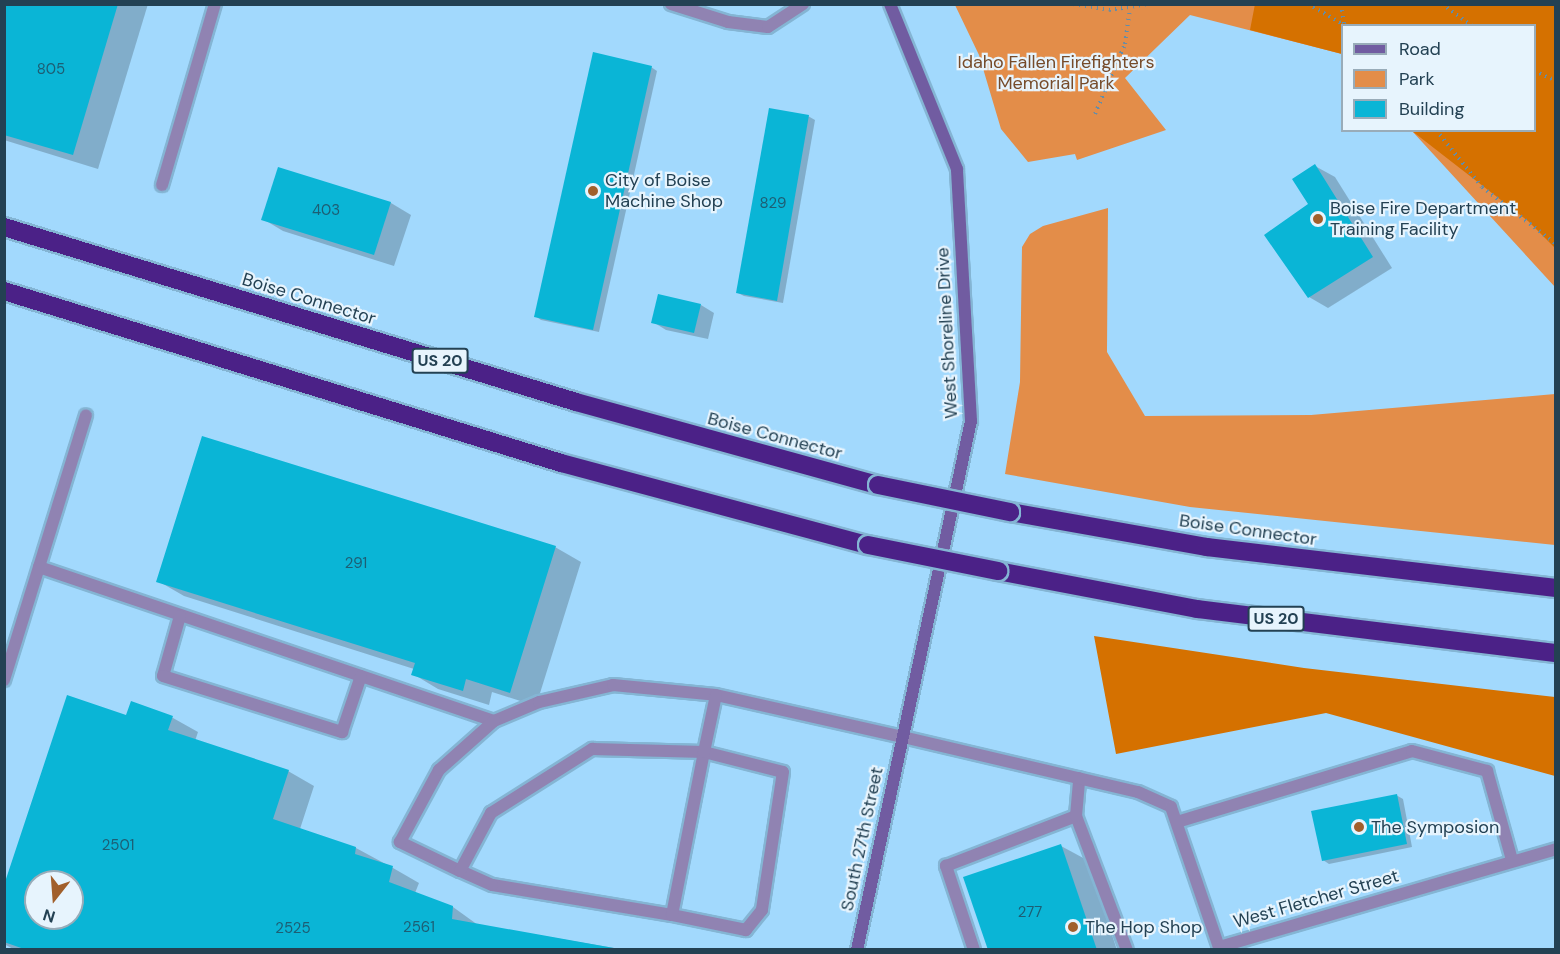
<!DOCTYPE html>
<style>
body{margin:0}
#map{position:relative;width:1560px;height:954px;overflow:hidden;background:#a2d9fd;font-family:"DM Sans",sans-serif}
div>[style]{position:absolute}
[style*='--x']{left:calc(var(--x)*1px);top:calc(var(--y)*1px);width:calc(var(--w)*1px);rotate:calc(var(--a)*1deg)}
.green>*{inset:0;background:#e38d49}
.forest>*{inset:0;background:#d57100}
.shadow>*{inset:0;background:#0003}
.building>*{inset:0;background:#0ab5d6}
.path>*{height:4px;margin-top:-2px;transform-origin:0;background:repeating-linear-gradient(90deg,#638da8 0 1.5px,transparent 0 6px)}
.roads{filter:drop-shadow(2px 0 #84b5d4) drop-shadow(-2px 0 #84b5d4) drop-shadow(0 2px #84b5d4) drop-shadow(0 -2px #84b5d4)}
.lane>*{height:12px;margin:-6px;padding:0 6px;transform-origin:6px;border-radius:6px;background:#9083b2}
.street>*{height:12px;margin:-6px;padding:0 6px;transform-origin:6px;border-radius:6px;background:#9083b2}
.secondary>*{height:12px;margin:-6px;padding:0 6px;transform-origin:6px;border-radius:6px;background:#715ca1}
.highway>*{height:18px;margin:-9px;padding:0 9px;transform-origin:9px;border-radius:9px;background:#4b2187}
.bridges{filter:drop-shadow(2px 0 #84b5d4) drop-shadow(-2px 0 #84b5d4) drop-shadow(0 2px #84b5d4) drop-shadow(0 -2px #84b5d4)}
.highway-bridge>*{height:18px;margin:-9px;padding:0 9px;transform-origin:9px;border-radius:9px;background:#4b2187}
.dots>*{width:16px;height:16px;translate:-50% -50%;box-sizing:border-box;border:3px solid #e7f4fd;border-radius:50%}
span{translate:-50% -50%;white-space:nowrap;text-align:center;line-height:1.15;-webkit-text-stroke:4.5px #e7f4fd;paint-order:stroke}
.number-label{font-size:15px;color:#1d5e74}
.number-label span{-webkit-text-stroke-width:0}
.shield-label span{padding:2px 4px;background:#e7f4fd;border:2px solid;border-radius:4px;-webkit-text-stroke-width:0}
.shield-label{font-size:16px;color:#234153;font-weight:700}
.park-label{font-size:18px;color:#764b2a}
.poi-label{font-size:18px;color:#234153}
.left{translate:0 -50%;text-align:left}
.street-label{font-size:18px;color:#234153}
.frame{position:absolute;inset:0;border:6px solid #234153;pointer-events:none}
.legend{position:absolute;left:1341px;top:24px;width:195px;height:108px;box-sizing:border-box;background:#e7f4fd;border:2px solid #99acb9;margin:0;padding:8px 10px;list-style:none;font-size:18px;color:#234153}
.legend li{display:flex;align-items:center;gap:12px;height:30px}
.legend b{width:30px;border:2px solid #99acb9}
.north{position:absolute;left:24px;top:870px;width:60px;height:60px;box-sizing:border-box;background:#e7f4fd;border:2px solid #99acb9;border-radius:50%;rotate:197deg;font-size:16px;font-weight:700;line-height:24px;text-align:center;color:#234153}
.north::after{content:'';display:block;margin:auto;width:21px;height:27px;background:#a15f2b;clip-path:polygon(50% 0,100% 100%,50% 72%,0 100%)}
</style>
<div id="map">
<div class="green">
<div style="clip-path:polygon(955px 5px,1555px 5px,1555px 287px,1412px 131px,1534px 130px,1534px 26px,1342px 26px,1342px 54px,1190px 15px,1125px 78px,1166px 130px,1077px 160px,1075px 154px,1028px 162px,1001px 129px,979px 55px)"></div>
<div style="clip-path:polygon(1108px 208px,1107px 352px,1145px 416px,1311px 415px,1555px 394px,1555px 545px,1190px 507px,1005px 474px,1020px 382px,1022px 247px,1030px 234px,1043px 226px)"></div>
</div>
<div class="forest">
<div style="clip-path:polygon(1255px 4px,1555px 5px,1555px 248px,1528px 221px,1412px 131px,1534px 130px,1534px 26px,1342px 26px,1342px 54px,1250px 30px)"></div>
<div style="clip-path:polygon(1094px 636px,1304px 668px,1555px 697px,1555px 776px,1326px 713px,1116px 754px)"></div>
</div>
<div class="shadow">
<div style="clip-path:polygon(4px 4px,148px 4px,98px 169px,4px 140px)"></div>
<div style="clip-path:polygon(651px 67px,657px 71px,599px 332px,541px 320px,535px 316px)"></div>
<div style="clip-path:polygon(808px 116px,815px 120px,783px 303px,744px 296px,738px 293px)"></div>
<div style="clip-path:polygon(1315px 166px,1335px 177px,1392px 268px,1328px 308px,1309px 297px,1310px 205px)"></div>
<div style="clip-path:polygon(279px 169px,391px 203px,411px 215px,394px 266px,283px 231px,263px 219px)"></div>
<div style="clip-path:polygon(701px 305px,714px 313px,708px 339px,666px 330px,653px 322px)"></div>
<div style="clip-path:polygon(555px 547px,581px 562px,536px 706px,492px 692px,489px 705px,438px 689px,413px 674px,414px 669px,184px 596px,158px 581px)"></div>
<div style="clip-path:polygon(evenodd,131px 703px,173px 718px,198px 732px,195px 741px,288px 771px,314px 786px,300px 829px,356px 848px,393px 868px,419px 883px,415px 893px,453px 907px,478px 925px,626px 950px,15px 950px,4px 944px,4px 890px,126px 717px,131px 703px,36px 882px,72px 882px,72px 918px,36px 918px,36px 882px)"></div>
<div style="clip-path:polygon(1396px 795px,1403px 799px,1412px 847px,1329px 864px,1323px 860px)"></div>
<div style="clip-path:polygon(1061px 846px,1087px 860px,1117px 950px,989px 950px)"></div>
</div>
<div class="building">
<div style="clip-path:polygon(4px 4px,118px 4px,73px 155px,4px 135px)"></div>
<div style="clip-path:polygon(593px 52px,652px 66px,593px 330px,534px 317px)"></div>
<div style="clip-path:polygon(769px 108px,809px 115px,777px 301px,736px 293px)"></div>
<div style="clip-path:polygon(1315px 164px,1373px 257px,1308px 298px,1264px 235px,1308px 204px,1292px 179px)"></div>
<div style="clip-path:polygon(278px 167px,391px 202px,374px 255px,261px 220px)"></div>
<div style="clip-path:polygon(658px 294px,701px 304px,694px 333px,651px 323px)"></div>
<div style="clip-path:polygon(202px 436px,556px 546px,510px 693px,466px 679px,463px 691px,411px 675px,415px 663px,156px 582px)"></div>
<div style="clip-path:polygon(evenodd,67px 695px,126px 715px,131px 701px,173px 716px,168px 730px,289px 770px,273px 819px,356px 847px,355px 854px,393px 866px,389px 882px,453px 906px,452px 919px,625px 950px,27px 950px,4px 942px,4px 885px,67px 695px,36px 882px,72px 882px,72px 918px,36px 918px,36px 882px)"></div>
<div style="clip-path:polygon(1397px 794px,1407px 844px,1322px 861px,1311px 811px)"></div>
<div style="clip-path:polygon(1061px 844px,1097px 950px,988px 950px,963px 877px)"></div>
</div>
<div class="path">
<div style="--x:1073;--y:4;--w:36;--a:9"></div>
<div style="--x:1109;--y:10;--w:40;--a:-8.5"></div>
<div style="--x:1308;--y:4;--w:44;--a:30.1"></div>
<div style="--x:1341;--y:4;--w:20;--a:81"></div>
<div style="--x:1442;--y:4;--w:37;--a:36"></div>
<div style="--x:1534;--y:71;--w:24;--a:24"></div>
<div style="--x:1095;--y:114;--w:76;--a:-66.8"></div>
<div style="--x:1125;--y:44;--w:35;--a:-82"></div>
<div style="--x:1436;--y:130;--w:73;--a:51.1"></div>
<div style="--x:1482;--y:187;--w:93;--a:37.6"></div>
</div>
<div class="roads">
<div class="lane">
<div style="--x:39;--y:567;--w:480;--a:18.7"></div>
<div style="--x:494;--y:721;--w:49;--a:-22.9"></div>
<div style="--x:539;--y:702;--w:76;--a:-12.9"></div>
<div style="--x:613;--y:685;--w:103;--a:5.5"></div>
<div style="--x:716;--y:695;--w:192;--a:12.7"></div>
<div style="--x:180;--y:616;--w:62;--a:105.8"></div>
<div style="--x:163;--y:676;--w:188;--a:17.4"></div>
<div style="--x:342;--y:732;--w:59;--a:-71.3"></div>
<div style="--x:1076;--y:816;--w:143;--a:69.2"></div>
<div style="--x:1177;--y:822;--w:245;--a:-16.8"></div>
<div style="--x:1412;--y:751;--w:78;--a:14.9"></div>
<div style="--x:1487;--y:771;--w:92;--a:74.3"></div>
<div style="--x:460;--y:871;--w:67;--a:-154.2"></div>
<div style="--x:400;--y:842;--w:82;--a:-61.6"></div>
<div style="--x:439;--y:770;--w:74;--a:-41.7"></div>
<div style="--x:672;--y:915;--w:182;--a:-170.5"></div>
<div style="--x:492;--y:885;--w:35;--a:-156"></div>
<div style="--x:460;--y:871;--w:66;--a:-61.9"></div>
<div style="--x:491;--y:813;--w:120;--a:-32.4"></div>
<div style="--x:592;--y:749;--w:112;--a:1.5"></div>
<div style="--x:704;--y:752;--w:81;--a:14.2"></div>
<div style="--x:783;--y:772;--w:140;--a:98.7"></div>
<div style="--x:762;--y:910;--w:26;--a:129"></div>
<div style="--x:746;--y:930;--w:76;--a:-168.5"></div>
<div style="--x:672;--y:915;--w:166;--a:-78.9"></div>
<div style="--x:704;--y:752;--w:58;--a:-78.1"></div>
<div style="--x:974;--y:950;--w:89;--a:-108.4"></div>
<div style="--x:946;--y:866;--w:139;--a:-21"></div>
<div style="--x:1076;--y:816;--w:38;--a:-85"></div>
</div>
<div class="street">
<div style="--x:671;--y:4;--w:60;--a:17.5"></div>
<div style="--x:728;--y:22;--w:40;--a:7.1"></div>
<div style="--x:768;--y:27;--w:42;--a:-33.3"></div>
<div style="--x:162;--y:185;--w:189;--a:-73.7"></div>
<div style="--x:4;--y:680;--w:277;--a:-72.8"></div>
<div style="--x:903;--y:737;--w:241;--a:13.2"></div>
<div style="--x:1138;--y:792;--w:36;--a:24"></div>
<div style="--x:1171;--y:807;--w:148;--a:71.1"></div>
<div style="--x:1219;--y:947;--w:351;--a:-16.2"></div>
</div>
<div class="secondary">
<div style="--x:857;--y:950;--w:541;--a:-77.84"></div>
<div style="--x:971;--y:421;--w:252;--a:-93.2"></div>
<div style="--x:957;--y:169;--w:178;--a:-112.1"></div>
</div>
<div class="highway">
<div style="--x:4;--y:227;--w:598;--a:17.01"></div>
<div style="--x:576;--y:402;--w:313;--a:15.4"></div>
<div style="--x:4;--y:291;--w:583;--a:17.16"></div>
<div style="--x:561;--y:463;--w:318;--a:15"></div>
<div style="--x:1010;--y:512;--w:200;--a:10.1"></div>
<div style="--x:1207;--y:547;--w:351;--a:6.7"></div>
<div style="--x:998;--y:571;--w:203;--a:10.8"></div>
<div style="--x:1197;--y:609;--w:362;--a:7"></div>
</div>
</div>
<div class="bridges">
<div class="highway-bridge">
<div style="--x:878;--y:485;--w:135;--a:11.6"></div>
<div style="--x:868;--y:545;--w:133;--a:11.3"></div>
</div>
</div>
<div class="dots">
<div style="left:593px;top:191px;background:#a15f2b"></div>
<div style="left:1318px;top:219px;background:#a15f2b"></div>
<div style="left:1359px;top:827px;background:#a15f2b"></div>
<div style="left:1073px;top:927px;background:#a15f2b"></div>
</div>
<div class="number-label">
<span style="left:51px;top:70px">805</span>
<span style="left:773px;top:204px">829</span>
<span style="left:326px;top:211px">403</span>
<span style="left:356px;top:564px">291</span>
<span style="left:118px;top:846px">2501</span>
<span style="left:1030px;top:913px">277</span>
<span style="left:419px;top:928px">2561</span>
<span style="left:293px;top:929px">2525</span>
</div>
<div class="shield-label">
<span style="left:440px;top:361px">US 20</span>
<span style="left:1276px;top:619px">US 20</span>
</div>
<div class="park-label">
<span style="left:1056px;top:73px">Idaho Fallen Firefighters<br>Memorial Park</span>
</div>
<div class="poi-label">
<span class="left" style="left:605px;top:191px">City of Boise<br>Machine Shop</span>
<span class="left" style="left:1330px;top:219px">Boise Fire Department<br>Training Facility</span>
<span class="left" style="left:1371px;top:827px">The Symposion</span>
<span class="left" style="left:1085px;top:927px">The Hop Shop</span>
</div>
<div class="street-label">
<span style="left:309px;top:299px;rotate:17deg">Boise Connector</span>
<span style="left:947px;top:333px;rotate:-93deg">West Shoreline Drive</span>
<span style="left:775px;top:436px;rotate:15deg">Boise Connector</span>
<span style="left:1248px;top:530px;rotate:8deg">Boise Connector</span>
<span style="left:862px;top:839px;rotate:-78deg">South 27th Street</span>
<span style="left:1316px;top:899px;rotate:-16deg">West Fletcher Street</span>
</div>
<div class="frame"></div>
<ul class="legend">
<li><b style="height:8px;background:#715ca1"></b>Road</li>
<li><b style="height:16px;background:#e38d49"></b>Park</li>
<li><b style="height:16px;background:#0ab5d6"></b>Building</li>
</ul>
<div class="north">N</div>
</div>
